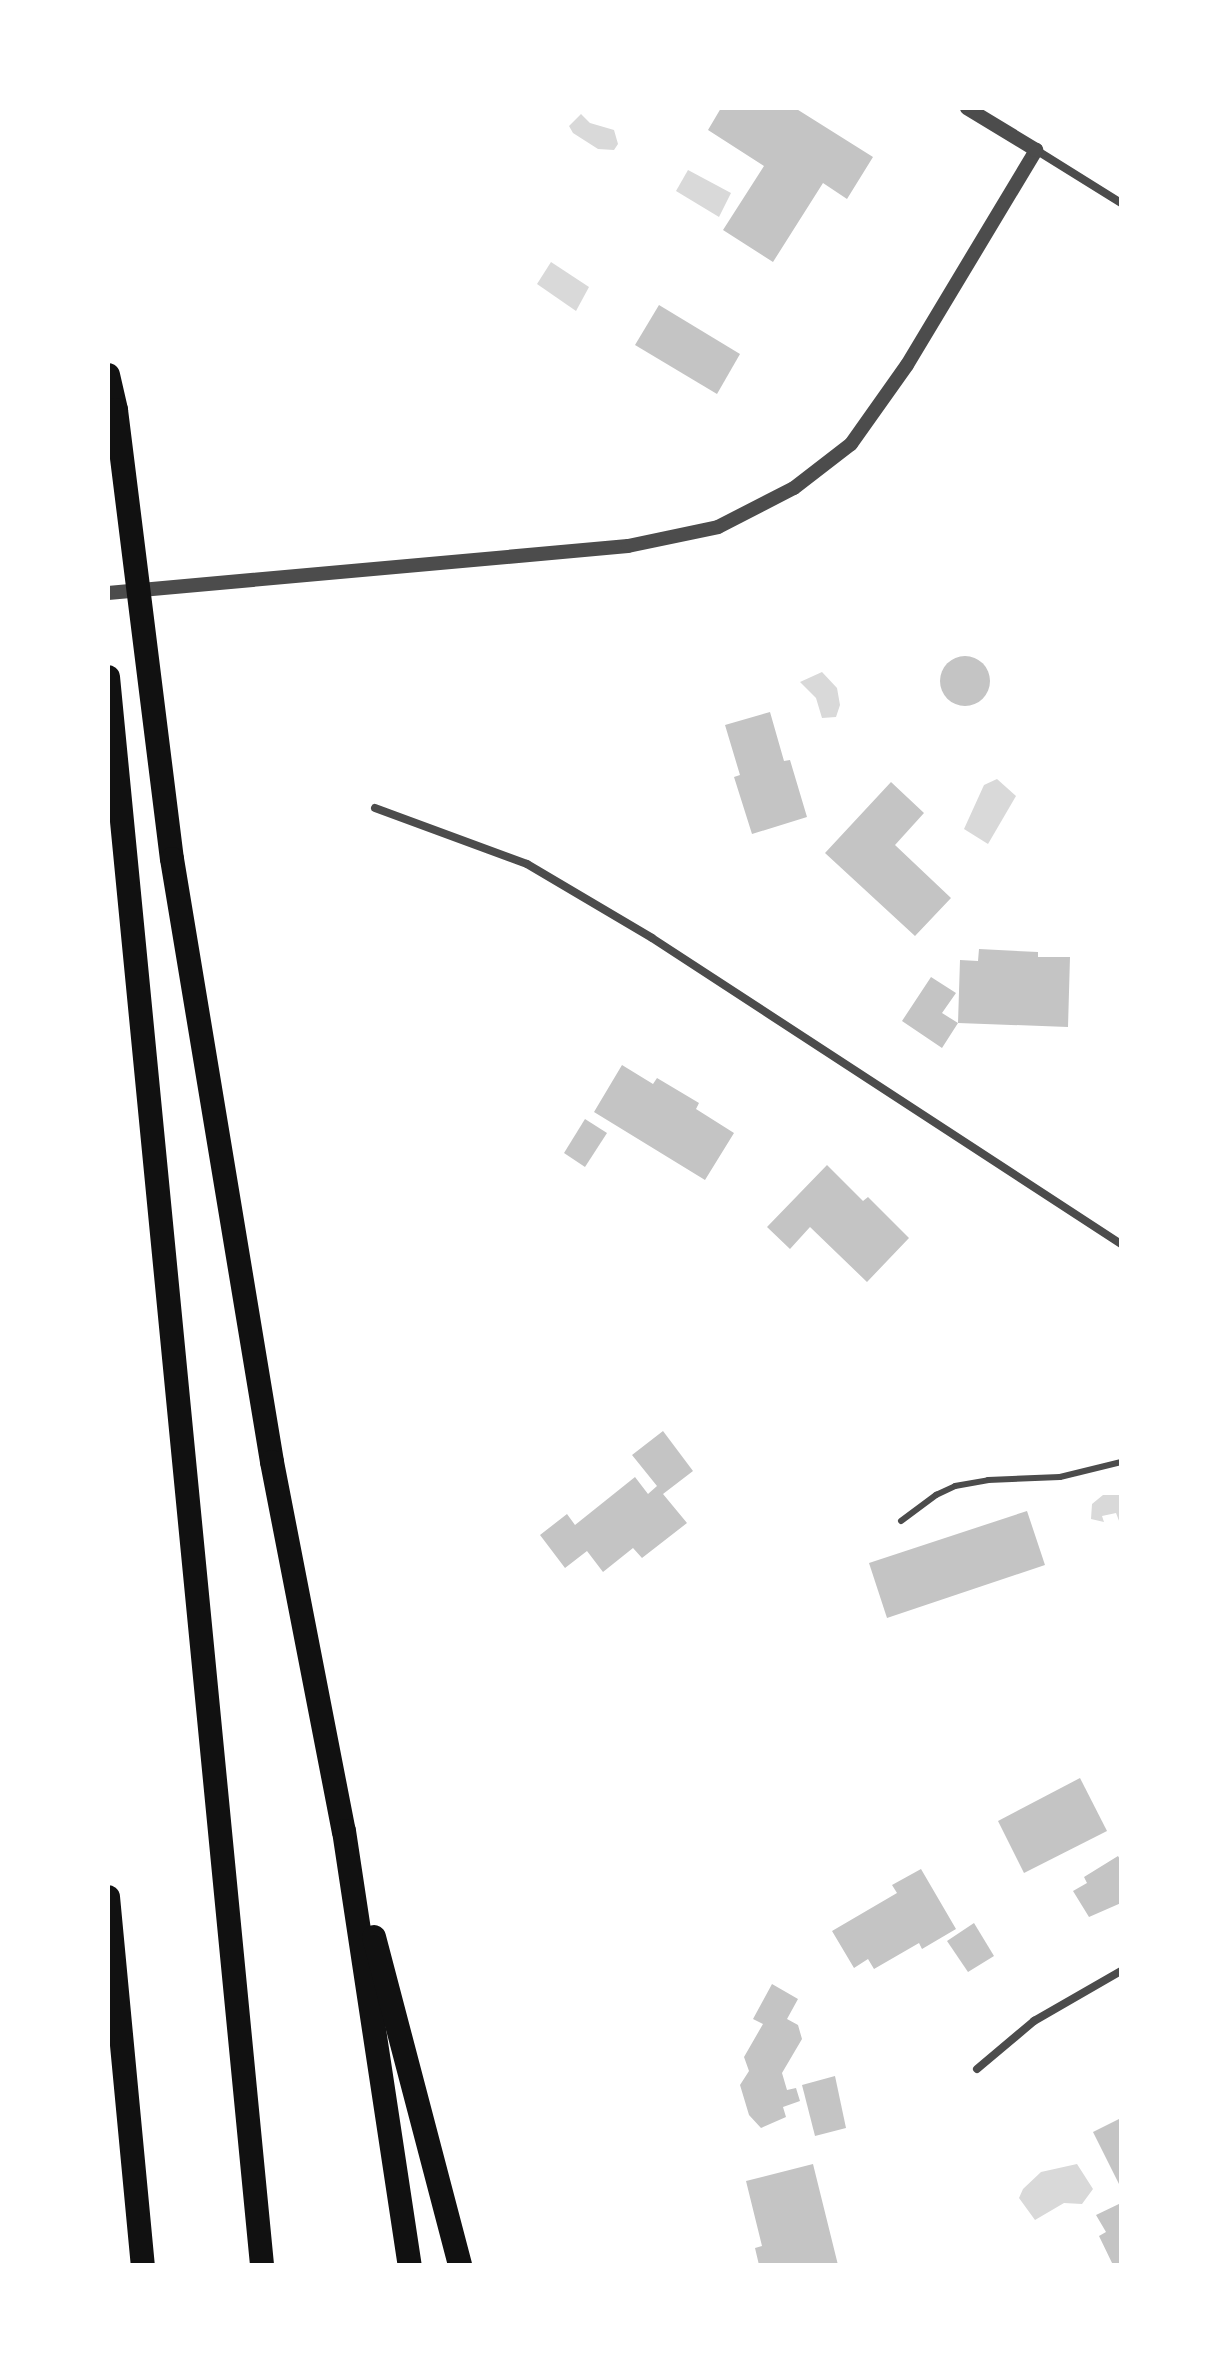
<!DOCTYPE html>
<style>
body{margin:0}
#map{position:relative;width:1229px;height:2373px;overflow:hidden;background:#fff;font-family:"Work Sans",sans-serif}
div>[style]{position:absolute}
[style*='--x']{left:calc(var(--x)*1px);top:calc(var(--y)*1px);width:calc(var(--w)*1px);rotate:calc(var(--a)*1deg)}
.water>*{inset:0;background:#d9d9d9}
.building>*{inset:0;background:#c4c4c4}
.round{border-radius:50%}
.service>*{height:6px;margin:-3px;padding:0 3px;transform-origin:3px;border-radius:3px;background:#4c4c4c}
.minor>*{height:8px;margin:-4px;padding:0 4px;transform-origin:4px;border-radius:4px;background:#4c4c4c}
.tertiary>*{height:14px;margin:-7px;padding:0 7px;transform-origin:7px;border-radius:7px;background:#4c4c4c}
.motorway>*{height:24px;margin:-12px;padding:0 12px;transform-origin:12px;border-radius:12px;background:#111}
span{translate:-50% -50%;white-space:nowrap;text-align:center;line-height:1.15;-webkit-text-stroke:7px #fff;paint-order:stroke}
.frame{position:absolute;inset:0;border:110px solid #fff;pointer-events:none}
</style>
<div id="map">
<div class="water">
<div style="clip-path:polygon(581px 114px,590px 123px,614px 130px,618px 144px,614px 150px,598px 149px,573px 133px,569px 126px)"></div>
<div style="clip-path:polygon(688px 170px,731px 193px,719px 217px,676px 191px)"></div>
<div style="clip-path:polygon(551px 262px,589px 287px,576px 311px,537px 284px)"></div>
<div style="clip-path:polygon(822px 672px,837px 688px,840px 705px,836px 717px,822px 718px,816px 698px,800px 682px)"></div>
<div style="clip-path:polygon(997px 779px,1016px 796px,988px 844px,964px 829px,984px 785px)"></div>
<div style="clip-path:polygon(1103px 1495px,1121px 1495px,1121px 1526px,1116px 1513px,1102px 1516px,1104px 1522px,1091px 1519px,1092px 1504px)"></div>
<div style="clip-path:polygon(1077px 2164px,1093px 2189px,1082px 2204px,1064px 2203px,1035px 2220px,1019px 2198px,1023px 2189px,1041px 2172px)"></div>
</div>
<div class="building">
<div style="clip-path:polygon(721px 108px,795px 108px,873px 157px,847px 199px,823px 183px,773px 262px,723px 230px,764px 166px,708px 130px)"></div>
<div style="clip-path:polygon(659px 305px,740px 354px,717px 394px,635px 345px)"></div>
<div class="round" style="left:940px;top:656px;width:50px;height:50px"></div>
<div style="clip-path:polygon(770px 712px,784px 761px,790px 760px,807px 817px,752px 834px,734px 777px,740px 775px,725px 725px)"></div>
<div style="clip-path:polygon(891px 782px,924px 813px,895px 845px,951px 898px,915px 936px,825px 853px)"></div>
<div style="clip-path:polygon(979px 949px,1038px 952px,1038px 957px,1070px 957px,1068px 1027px,958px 1023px,942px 1048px,902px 1021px,931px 977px,956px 993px,942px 1013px,958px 1023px,960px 960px,978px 961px)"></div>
<div style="clip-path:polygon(622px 1065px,653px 1084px,657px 1078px,699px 1103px,696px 1109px,734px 1133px,705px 1180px,594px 1112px)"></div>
<div style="clip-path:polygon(585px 1119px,607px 1133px,585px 1167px,564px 1153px)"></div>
<div style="clip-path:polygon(827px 1165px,863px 1201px,868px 1197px,909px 1238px,867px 1282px,810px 1227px,790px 1249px,767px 1227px)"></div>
<div style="clip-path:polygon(663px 1431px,693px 1471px,663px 1494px,687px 1523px,642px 1558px,633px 1548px,603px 1572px,587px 1551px,565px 1568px,540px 1535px,567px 1514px,575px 1525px,635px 1477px,648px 1494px,657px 1486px,632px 1455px)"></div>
<div style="clip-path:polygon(1027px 1511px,1045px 1565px,887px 1618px,869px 1563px)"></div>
<div style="clip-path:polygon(1080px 1778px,1107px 1831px,1024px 1873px,998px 1821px)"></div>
<div style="clip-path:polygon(1118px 1856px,1121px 1861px,1121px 1903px,1089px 1917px,1073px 1891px,1087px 1883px,1084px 1877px)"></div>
<div style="clip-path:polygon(921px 1869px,956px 1929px,922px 1949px,919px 1943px,874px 1969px,868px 1959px,854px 1968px,832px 1931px,897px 1893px,892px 1885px)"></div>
<div style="clip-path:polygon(974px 1923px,994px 1956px,968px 1972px,947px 1941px)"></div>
<div style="clip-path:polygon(772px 1984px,798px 1999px,787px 2019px,798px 2025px,802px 2039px,782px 2073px,787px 2090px,796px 2088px,800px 2101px,783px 2107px,786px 2117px,761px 2128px,749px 2115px,740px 2085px,749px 2071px,744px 2057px,763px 2024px,753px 2019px)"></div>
<div style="clip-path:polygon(835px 2076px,846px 2128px,815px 2136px,802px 2085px)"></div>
<div style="clip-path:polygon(1121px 2118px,1121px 2188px,1093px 2132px)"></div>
<div style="clip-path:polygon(813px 2164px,838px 2265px,759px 2265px,755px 2248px,762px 2246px,746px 2181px)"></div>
<div style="clip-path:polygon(1121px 2203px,1121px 2265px,1113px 2265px,1099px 2236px,1106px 2232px,1096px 2215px)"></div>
</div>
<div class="service">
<div style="--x:901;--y:1521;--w:44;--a:-36.6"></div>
<div style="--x:936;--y:1495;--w:21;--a:-25"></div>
<div style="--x:955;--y:1486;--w:34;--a:-10"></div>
<div style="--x:988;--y:1480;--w:72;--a:-2.4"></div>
<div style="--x:1060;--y:1477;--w:63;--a:-13.8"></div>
</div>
<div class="minor">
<div style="--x:1036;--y:150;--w:100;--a:31.9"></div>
<div style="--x:375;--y:808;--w:162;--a:20.2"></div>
<div style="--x:527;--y:864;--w:145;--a:30.6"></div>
<div style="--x:652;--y:938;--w:560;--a:33.12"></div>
<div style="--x:977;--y:2069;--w:75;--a:-40.1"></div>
<div style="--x:1034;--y:2021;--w:100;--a:-29.9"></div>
</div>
<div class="tertiary">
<div style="--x:108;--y:593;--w:522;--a:-5.16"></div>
<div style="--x:628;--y:546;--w:92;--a:-11.9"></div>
<div style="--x:718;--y:527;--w:85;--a:-27.2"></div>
<div style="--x:794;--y:488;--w:72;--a:-37.7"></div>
<div style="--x:851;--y:444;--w:97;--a:-54.7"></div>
<div style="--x:907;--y:365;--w:251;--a:-59"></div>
<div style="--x:1036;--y:150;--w:81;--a:-148.7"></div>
</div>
<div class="motorway">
<div style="--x:108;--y:375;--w:36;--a:77"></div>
<div style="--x:116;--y:410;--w:452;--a:82.9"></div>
<div style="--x:172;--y:859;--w:611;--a:80.58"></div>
<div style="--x:272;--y:1462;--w:376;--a:79"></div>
<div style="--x:344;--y:1831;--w:439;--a:81.4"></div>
<div style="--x:108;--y:677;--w:1595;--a:84.46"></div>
<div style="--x:108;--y:1897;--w:370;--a:84.6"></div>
<div style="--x:374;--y:1937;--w:339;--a:75.3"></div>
</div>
<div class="frame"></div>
</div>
